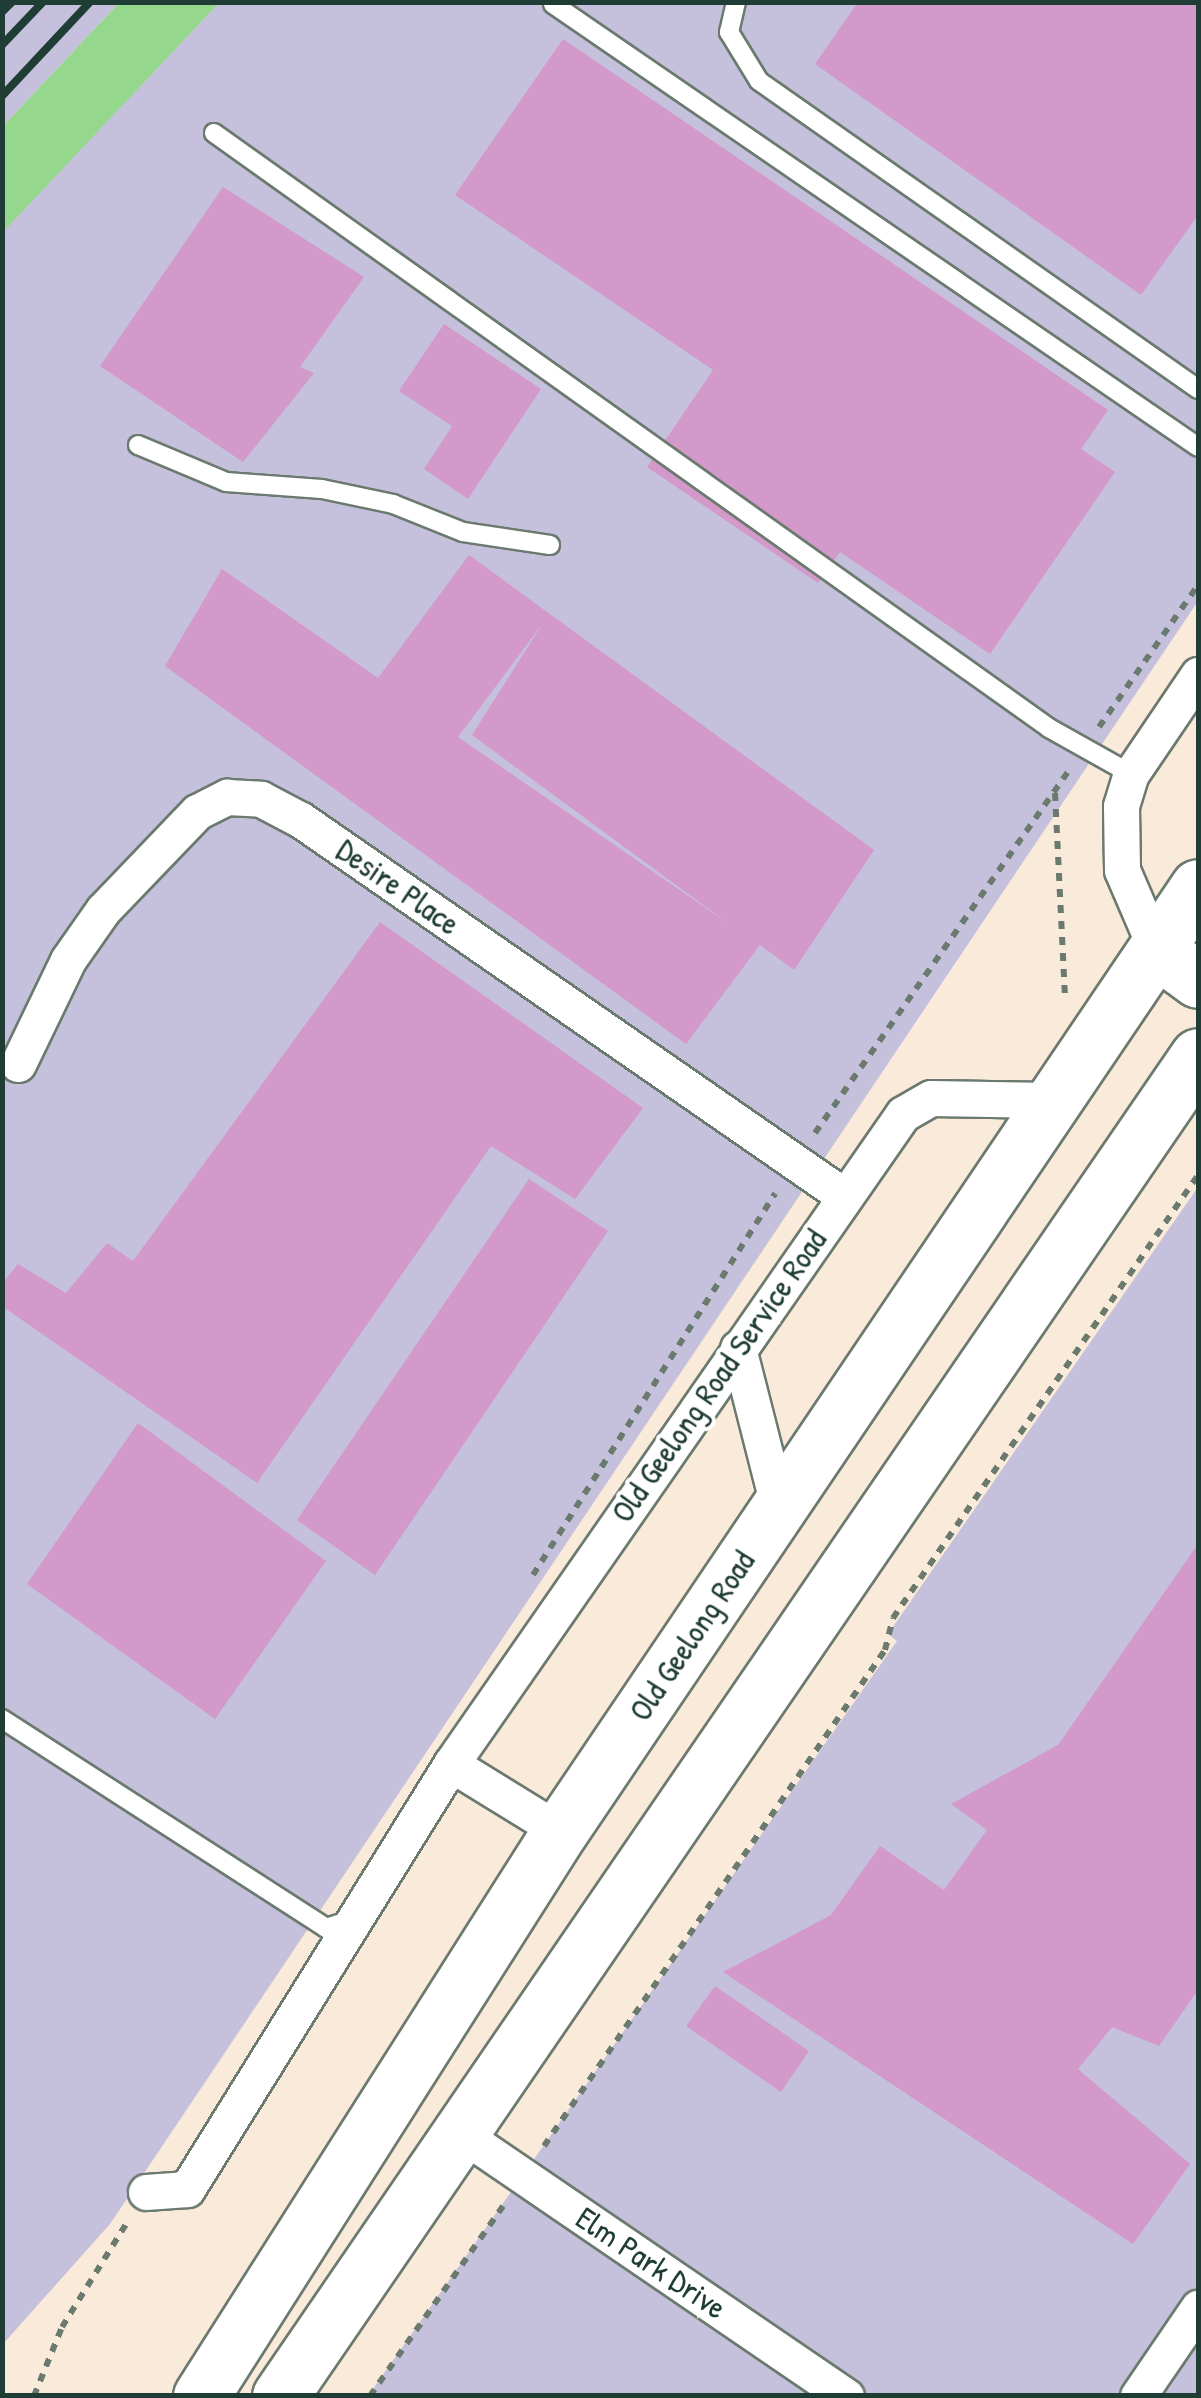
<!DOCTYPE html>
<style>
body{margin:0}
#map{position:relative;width:1201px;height:2398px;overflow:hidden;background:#f9ead9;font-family:"Patrick Hand",sans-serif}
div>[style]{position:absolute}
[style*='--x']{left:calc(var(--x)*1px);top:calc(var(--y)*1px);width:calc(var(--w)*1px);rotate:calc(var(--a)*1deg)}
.industrial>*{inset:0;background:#c5c0db}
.green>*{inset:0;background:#96d78e}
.building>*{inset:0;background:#d299ca}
.path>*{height:6px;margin-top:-3px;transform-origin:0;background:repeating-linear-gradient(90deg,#6b7a6e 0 8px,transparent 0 16px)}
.roads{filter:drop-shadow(2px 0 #6b7a6e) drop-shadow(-2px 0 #6b7a6e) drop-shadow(0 2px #6b7a6e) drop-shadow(0 -2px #6b7a6e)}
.lane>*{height:18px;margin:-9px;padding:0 9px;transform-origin:9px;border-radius:9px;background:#fff}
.street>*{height:35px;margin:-17.5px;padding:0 17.5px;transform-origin:17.5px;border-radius:17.5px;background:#fff}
.primary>*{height:55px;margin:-27.5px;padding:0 27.5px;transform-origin:27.5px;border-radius:27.5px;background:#fff}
.rail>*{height:8px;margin:-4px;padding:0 4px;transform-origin:4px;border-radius:4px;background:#1f3d34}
span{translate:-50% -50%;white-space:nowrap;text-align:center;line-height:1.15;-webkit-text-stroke:8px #fff;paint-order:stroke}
.street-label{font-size:32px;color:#1f3d34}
.frame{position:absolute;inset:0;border:5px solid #1f3d34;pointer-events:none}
</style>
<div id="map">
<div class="industrial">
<div style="clip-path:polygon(3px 3px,119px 3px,3px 126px)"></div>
<div style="clip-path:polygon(219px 3px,1198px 3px,1198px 601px,110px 2224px,3px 2344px,2px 232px)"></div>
<div style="clip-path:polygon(1198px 1187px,1198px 2395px,368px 2396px,897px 1641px,888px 1634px)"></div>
</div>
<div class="green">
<div style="clip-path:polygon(119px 3px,219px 3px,3px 232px,3px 126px)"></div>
</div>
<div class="building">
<div style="clip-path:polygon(858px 2px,1198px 2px,1198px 215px,1141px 295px,815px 64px)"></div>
<div style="clip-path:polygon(563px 39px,1108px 410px,1081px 449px,1115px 472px,990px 654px,840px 552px,818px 583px,647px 467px,713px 370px,455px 195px)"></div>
<div style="clip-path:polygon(223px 187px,364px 277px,300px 367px,314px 373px,243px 462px,100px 366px)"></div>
<div style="clip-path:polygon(444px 324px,541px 389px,468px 499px,424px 469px,452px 426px,399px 391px)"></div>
<div style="clip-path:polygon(evenodd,469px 555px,874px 850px,794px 970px,760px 945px,686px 1044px,165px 666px,222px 569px,378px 678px,469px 555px,543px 623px,472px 735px,729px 924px,458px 737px,543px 623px)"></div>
<div style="clip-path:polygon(380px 922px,643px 1108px,575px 1199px,491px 1146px,257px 1483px,2px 1306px,2px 1284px,18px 1264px,66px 1293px,107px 1243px,133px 1261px)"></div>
<div style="clip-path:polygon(529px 1179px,608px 1231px,375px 1575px,297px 1520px)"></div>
<div style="clip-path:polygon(138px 1423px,326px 1561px,215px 1719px,27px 1584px)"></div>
<div style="clip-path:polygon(1198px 1544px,1198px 1990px,1159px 2046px,1112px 2027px,1078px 2069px,1190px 2164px,1133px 2244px,723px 1972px,831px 1915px,880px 1846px,944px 1890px,987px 1830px,951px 1804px,1058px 1745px)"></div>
<div style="clip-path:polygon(715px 1986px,809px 2051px,781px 2092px,686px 2026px)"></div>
</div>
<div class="path">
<div style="--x:1099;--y:727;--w:173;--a:-55.1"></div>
<div style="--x:1055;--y:793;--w:207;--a:87.2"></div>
<div style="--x:815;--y:1133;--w:443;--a:-55"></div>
<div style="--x:533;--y:1575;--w:452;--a:-57.6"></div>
<div style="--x:544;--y:2146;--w:602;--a:-55.49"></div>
<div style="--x:885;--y:1650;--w:33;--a:-76"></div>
<div style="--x:893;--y:1618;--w:538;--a:-55.45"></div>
<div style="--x:34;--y:2396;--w:74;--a:-67.9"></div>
<div style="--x:62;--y:2327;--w:125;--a:-58.1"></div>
<div style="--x:370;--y:2396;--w:232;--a:-55"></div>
</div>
<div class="roads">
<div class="lane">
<div style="--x:736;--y:2;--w:31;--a:103"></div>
<div style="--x:729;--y:32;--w:57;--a:58.5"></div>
<div style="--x:759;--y:81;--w:536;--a:35.05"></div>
<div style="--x:553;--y:4;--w:782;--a:34.48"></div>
<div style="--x:214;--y:133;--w:1025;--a:35.47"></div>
<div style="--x:1049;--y:728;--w:94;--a:29.3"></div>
<div style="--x:138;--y:445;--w:95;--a:22.8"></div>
<div style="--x:226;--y:482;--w:96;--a:4.2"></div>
<div style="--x:322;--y:489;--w:73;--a:11.9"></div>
<div style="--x:393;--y:504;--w:75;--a:21.8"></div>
<div style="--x:463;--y:532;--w:88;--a:8.5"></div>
<div style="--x:2;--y:1719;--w:386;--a:32.8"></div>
<div style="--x:326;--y:1928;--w:25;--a:-18"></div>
</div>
<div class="street">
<div style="--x:1156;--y:949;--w:86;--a:-113.3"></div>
<div style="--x:1122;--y:870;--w:64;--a:-90.9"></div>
<div style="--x:1121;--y:806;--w:34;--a:-73"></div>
<div style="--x:1131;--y:774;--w:120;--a:-55.9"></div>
<div style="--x:18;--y:1064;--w:115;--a:-64.3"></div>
<div style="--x:68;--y:960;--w:61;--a:-55"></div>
<div style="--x:103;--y:910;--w:136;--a:-46.2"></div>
<div style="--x:197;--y:812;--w:34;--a:-27"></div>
<div style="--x:227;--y:797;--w:34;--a:3"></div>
<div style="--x:261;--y:799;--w:45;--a:27.7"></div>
<div style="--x:301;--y:820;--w:660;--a:34.7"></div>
<div style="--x:738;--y:1348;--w:166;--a:75.7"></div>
<div style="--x:451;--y:1764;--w:792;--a:-55.19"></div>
<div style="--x:903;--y:1114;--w:32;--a:-30"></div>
<div style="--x:931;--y:1098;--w:119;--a:1"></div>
<div style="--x:457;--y:2131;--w:471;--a:34.3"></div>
<div style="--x:146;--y:2192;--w:41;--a:-4.2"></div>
<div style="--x:187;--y:2189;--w:500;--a:-58.15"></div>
<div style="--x:451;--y:1764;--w:128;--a:31.6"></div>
<div style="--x:1138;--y:2396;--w:107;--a:-55.7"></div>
</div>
<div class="primary">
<div style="--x:1156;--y:949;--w:52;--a:36.4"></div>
<div style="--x:201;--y:2396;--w:669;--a:-57.57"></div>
<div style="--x:560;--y:1831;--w:1139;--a:-55.95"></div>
<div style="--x:280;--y:2396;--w:1624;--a:-55.59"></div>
</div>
</div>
<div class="rail">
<div style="--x:2;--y:12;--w:14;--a:-45"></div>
<div style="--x:2;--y:45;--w:59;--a:-46.4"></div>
<div style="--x:2;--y:96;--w:129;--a:-46.9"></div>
</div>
<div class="street-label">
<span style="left:398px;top:887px;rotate:35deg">Desire Place</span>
<span style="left:719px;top:1376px;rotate:-55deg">Old Geelong Road Service Road</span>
<span style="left:692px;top:1636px;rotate:-56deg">Old Geelong Road</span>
<span style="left:651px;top:2263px;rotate:34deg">Elm Park Drive</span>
</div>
<div class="frame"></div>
</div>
